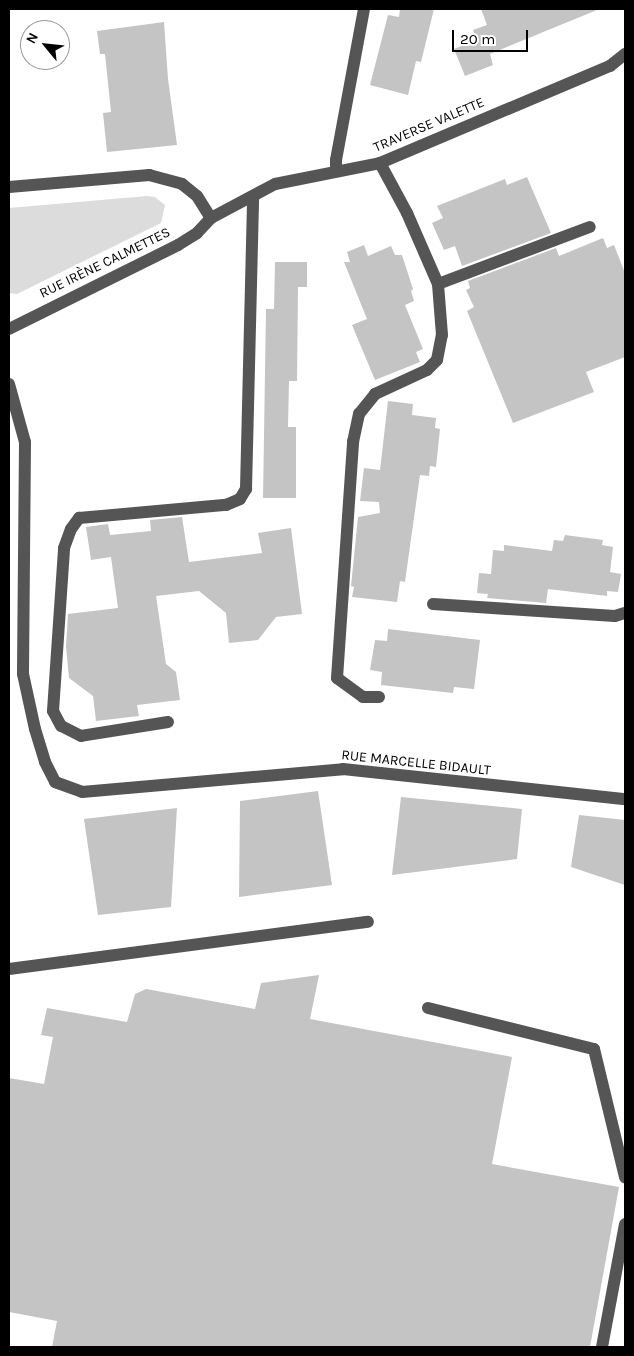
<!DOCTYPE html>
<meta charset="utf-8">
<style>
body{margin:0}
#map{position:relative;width:634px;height:1356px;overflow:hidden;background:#fff;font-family:Karla,sans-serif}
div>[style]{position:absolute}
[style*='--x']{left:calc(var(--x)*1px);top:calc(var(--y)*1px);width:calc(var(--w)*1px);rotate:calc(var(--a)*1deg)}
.green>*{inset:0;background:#dcdcdc}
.building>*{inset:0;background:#c4c4c4}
.minor>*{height:12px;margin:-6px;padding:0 6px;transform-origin:6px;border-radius:6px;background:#555}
span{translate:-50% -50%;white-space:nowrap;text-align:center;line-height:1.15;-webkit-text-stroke:4.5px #fff;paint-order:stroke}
.street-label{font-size:14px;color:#000}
.frame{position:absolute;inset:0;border:10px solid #000;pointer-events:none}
.north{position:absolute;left:20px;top:20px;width:50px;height:50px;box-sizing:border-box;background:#fff;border:1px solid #999;border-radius:50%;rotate:298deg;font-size:14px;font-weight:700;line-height:20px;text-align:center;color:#000}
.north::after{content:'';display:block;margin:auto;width:18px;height:22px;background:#000;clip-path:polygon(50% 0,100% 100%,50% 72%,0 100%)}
.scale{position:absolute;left:452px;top:30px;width:76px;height:22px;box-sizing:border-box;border:2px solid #000;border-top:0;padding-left:6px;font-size:15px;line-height:18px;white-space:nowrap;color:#000;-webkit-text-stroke:4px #fff;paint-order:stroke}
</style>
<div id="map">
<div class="green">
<div style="clip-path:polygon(147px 196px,155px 197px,165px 205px,161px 223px,17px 294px,9px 293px,9px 208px)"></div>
</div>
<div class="building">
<div style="clip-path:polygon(400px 9px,434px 9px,421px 62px,416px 61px,408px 95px,370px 85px,388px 15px,399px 17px)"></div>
<div style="clip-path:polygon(481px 9px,597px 9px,597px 10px,490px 54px,493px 65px,465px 76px,454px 49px,477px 39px,473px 30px,487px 25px)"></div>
<div style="clip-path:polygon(164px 22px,168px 79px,177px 145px,107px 152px,103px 113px,111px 112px,105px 54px,100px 54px,97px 31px)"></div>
<div style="clip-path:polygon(527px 177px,551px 233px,462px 266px,455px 246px,444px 250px,432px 223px,443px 218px,437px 206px,505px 179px,507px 185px)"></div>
<div style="clip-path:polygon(603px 238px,607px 248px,614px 245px,625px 273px,625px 357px,586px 372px,594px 392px,513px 423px,467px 311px,474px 307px,466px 290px,470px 288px,468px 281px,556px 248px,559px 256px)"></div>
<div style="clip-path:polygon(364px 245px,368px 256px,391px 246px,395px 255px,402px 255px,413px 289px,411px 291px,414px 301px,405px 305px,423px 349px,416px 352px,420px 362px,375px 380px,352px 325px,367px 319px,344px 262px,350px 262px,347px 252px)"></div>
<div style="clip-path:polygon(275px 262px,307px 262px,307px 287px,298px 287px,297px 381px,289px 381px,288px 427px,296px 427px,296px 498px,263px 498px,266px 309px,274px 309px)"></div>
<div style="clip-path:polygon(388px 401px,413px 404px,412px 415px,436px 418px,435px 428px,440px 429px,436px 467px,430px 466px,429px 476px,420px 475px,405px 582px,400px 581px,397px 602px,352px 597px,354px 587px,351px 586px,358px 517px,380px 513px,379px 502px,360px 501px,364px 468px,380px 470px)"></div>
<div style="clip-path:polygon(182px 517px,189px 562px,262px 553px,258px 533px,291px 528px,302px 614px,276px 617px,258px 640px,229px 643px,226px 613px,199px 591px,156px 596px,166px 664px,176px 672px,180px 700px,137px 705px,139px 716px,96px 721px,93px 696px,69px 678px,66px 646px,68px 614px,118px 608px,111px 557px,91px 560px,86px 527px,108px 524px,110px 535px,151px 531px,150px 520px)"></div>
<div style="clip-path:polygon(565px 535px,603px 540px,602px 545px,613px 547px,610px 572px,621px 574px,618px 592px,607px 591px,607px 596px,548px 589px,546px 603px,487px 598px,488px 594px,477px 593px,479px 573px,491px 574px,493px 550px,504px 551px,504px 545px,552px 551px,554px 540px,563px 541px)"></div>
<div style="clip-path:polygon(388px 629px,480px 640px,474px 689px,454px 687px,453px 693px,381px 685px,382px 672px,370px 670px,375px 640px,387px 641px)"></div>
<div style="clip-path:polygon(318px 791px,332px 885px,239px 897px,240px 801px)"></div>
<div style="clip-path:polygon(401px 797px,522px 809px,517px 859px,392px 875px)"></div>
<div style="clip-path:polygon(177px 808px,171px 907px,98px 915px,84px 819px)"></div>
<div style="clip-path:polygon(579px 815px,625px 820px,625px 885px,571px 867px)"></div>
<div style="clip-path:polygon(319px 975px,310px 1019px,512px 1057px,492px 1164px,619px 1187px,590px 1347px,52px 1347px,57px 1321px,9px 1312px,9px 1078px,44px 1084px,53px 1037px,41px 1035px,47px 1008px,127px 1022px,135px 994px,146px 989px,255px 1009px,261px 983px)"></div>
</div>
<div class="minor">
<div style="--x:336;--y:171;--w:11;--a:-90"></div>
<div style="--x:336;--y:160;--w:154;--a:-79.5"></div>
<div style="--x:9;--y:187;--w:141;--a:-4.9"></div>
<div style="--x:149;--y:175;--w:34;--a:15"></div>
<div style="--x:182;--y:184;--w:19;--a:39"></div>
<div style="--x:197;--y:196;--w:26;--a:58"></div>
<div style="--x:438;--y:284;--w:162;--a:-20.6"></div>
<div style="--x:9;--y:329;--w:189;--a:-26.4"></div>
<div style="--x:178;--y:245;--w:22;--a:-32"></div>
<div style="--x:197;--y:233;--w:21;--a:-47"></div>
<div style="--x:211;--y:218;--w:72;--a:-28"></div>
<div style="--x:275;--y:184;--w:107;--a:-11.3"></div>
<div style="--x:380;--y:163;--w:250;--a:-22.9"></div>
<div style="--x:610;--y:66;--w:19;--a:-39"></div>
<div style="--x:9;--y:384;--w:60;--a:74.6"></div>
<div style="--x:25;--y:442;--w:232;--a:90.5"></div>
<div style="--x:23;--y:674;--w:56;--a:77.7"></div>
<div style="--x:35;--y:729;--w:34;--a:73"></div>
<div style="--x:45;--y:762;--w:22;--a:63"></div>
<div style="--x:55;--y:782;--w:29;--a:20"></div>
<div style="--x:82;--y:792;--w:262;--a:-5"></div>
<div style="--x:343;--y:769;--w:284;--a:6.1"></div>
<div style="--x:433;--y:604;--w:182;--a:3.8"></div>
<div style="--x:615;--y:616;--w:10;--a:-17"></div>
<div style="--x:379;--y:697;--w:16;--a:180"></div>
<div style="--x:363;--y:697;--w:32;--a:-144"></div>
<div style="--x:337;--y:678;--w:237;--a:-86.1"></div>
<div style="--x:353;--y:442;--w:29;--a:-78"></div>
<div style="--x:359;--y:414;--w:26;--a:-51"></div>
<div style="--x:375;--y:394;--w:57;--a:-24.8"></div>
<div style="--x:427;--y:370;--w:14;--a:-45"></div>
<div style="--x:437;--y:360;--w:25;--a:-79"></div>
<div style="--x:442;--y:335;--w:51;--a:-94.5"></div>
<div style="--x:438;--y:284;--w:77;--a:-113.6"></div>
<div style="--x:407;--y:213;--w:57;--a:-118.4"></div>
<div style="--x:168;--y:722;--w:88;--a:170.9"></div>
<div style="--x:81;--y:736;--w:22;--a:-153"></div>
<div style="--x:61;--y:726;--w:17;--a:-118"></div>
<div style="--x:53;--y:711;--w:163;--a:-86.1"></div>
<div style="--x:64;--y:548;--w:20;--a:-70"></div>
<div style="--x:71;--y:529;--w:14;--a:-54"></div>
<div style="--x:79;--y:518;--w:148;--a:-5.1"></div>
<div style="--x:226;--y:505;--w:15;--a:-23"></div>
<div style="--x:240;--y:499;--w:12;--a:-59"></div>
<div style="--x:246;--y:489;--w:291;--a:-88.6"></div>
<div style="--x:9;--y:969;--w:362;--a:-7.5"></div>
<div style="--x:428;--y:1008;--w:171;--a:13.9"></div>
<div style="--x:594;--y:1049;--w:132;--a:76.4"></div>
<div style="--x:602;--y:1347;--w:125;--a:-79.4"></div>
</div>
<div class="street-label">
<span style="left:429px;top:125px;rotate:-23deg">TRAVERSE VALETTE</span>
<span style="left:105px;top:263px;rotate:-26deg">RUE IRÈNE CALMETTES</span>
<span style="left:416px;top:763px;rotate:6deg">RUE MARCELLE BIDAULT</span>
</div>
<div class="frame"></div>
<div class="north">N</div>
<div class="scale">20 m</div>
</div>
